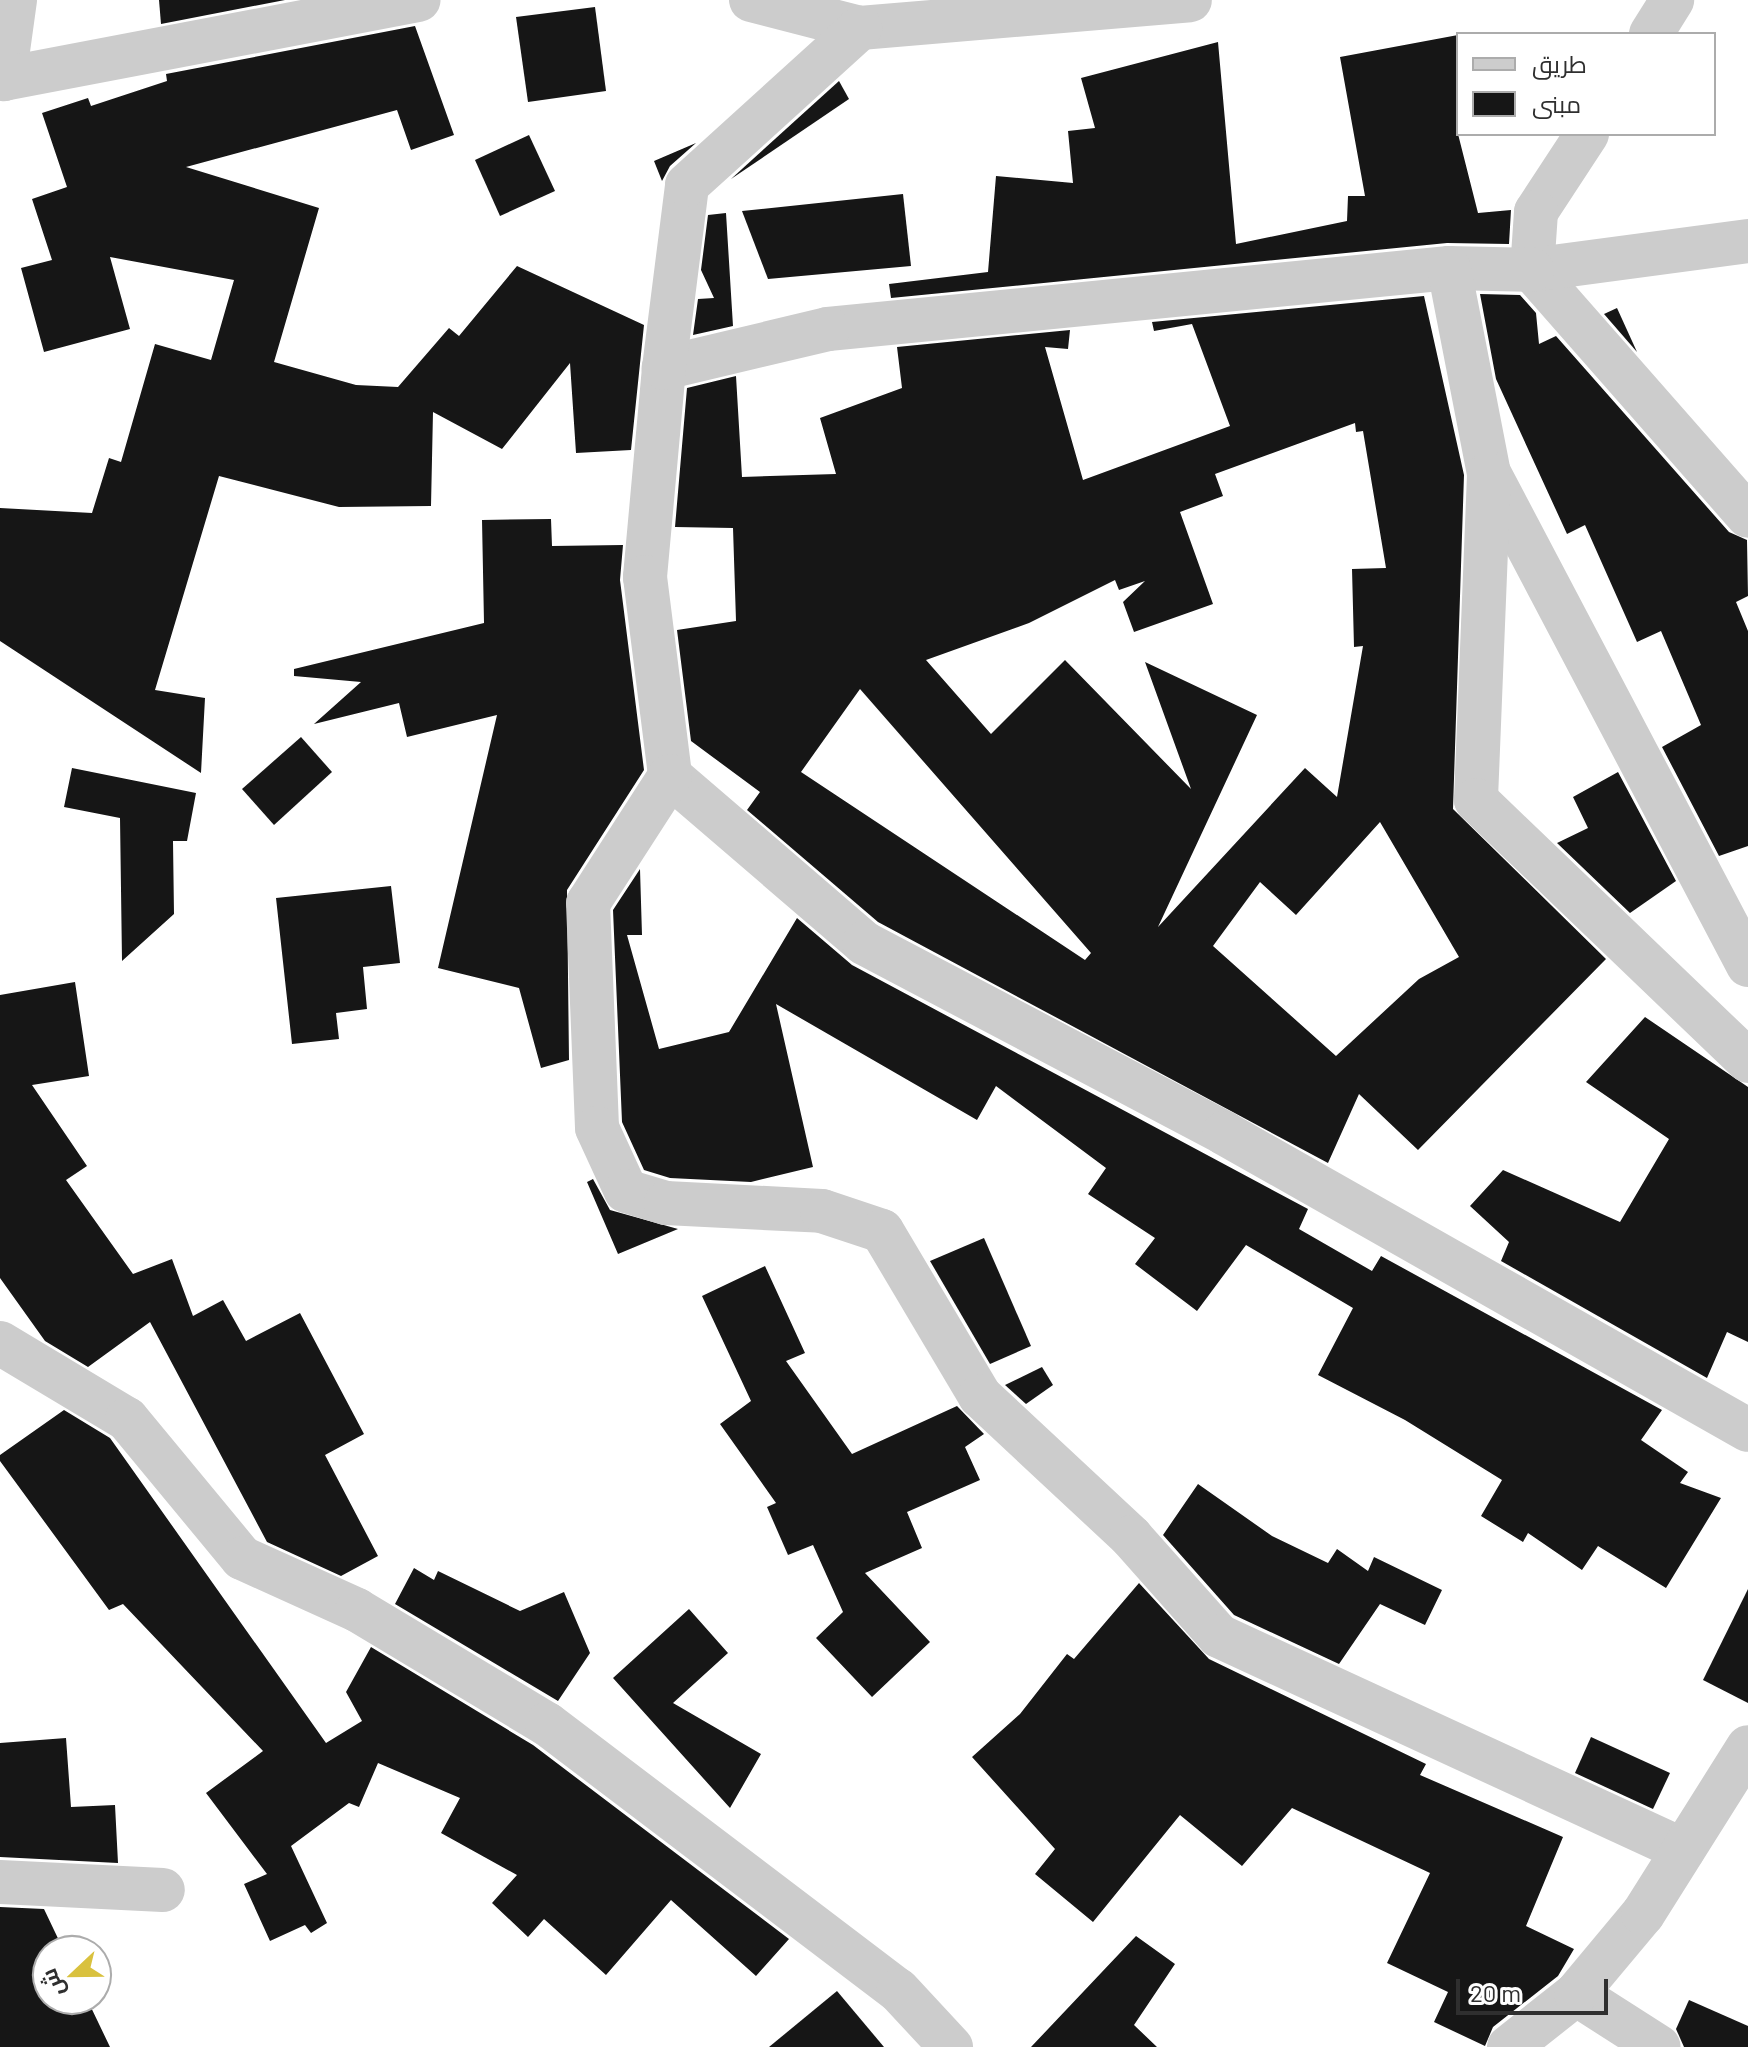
<!DOCTYPE html>
<meta charset="utf-8">
<style>
body{margin:0}
#map{position:relative;width:1748px;height:2047px;overflow:hidden;background:#fff;font-family:Barlow,Cairo,sans-serif}
div>[style]{position:absolute}
[style*='--x']{left:calc(var(--x)*1px);top:calc(var(--y)*1px);width:calc(var(--w)*1px);rotate:calc(var(--a)*1deg)}
.building>*{inset:0;background:#161616}
.minor>*{height:44px;margin:-22px;padding:0 22px;transform-origin:22px;border-radius:22px;background:#ccc}
.tertiary>*{height:44px;margin:-22px;padding:0 22px;transform-origin:22px;border-radius:22px;background:#ccc}
span{translate:-50% -50%;white-space:nowrap;text-align:center;line-height:1.15;-webkit-text-stroke:8px #fff;paint-order:stroke}
.legend{position:absolute;left:1456px;top:32px;width:260px;height:104px;box-sizing:border-box;background:#fff;border:2px solid #acacac;margin:0;padding:10px 14px;list-style:none;font-size:24px;color:#2f2f2f}
.legend li{display:flex;align-items:center;gap:16px;height:40px}
.legend b{width:40px;border:2px solid #acacac}
.north{position:absolute;left:32px;top:1935px;width:80px;height:80px;box-sizing:border-box;background:#fff;border:2px solid #acacac;border-radius:50%;rotate:248deg;font-size:22px;font-weight:700;line-height:32px;text-align:center;color:#2f2f2f}
.north::after{content:'';display:block;margin:auto;width:28px;height:36px;background:#d9c13e;clip-path:polygon(50% 0,100% 100%,50% 72%,0 100%)}
.scale{position:absolute;left:1456px;top:1979px;width:152px;height:36px;box-sizing:border-box;border:4px solid #2f2f2f;border-top:0;padding-left:10px;font-size:24px;line-height:28px;white-space:nowrap;color:#2f2f2f;-webkit-text-stroke:6px #fff;paint-order:stroke}
</style>
<div id="map">
<div class="building">
<div style="clip-path:polygon(159px 0,285px 0,161px 24px)"></div>
<div style="clip-path:polygon(595px 7px,606px 91px,528px 102px,516px 17px)"></div>
<div style="clip-path:polygon(415px 26px,454px 135px,411px 150px,397px 110px,186px 167px,319px 208px,274px 362px,356px 385px,398px 387px,449px 328px,459px 336px,517px 266px,644px 325px,631px 450px,576px 453px,570px 363px,502px 449px,433px 412px,431px 506px,339px 507px,219px 476px,155px 690px,205px 698px,201px 773px,0 641px,0 508px,92px 513px,109px 458px,121px 462px,155px 344px,211px 360px,234px 280px,110px 257px,130px 329px,44px 352px,21px 268px,52px 260px,32px 199px,67px 187px,42px 113px,88px 98px,91px 106px,167px 81px,166px 74px)"></div>
<div style="clip-path:polygon(1458px 35px,1458px 134px,1478px 213px,1511px 210px,1509px 244px,1447px 243px,891px 298px,889px 284px,988px 272px,996px 176px,1073px 183px,1068px 131px,1095px 128px,1081px 78px,1218px 42px,1236px 244px,1347px 221px,1348px 196px,1365px 196px,1340px 57px)"></div>
<div style="clip-path:polygon(839px 81px,849px 99px,731px 179px)"></div>
<div style="clip-path:polygon(529px 135px,555px 191px,500px 216px,475px 160px)"></div>
<div style="clip-path:polygon(696px 143px,670px 166px,662px 181px,654px 161px)"></div>
<div style="clip-path:polygon(903px 194px,911px 266px,768px 279px,742px 211px)"></div>
<div style="clip-path:polygon(726px 213px,733px 326px,693px 335px,698px 299px,714px 298px,701px 270px,708px 215px)"></div>
<div style="clip-path:polygon(1480px 294px,1520px 295px,1536px 313px,1539px 344px,1556px 336px,1729px 532px,1747px 540px,1748px 596px,1736px 602px,1748px 631px,1748px 846px,1719px 856px,1662px 747px,1701px 725px,1661px 631px,1637px 642px,1585px 525px,1567px 534px,1496px 379px)"></div>
<div style="clip-path:polygon(evenodd,1424px 296px,1464px 475px,1453px 809px,1606px 959px,1418px 1150px,1359px 1094px,1328px 1163px,878px 922px,747px 810px,760px 792px,691px 741px,677px 630px,736px 621px,733px 528px,675px 527px,687px 388px,736px 376px,742px 477px,836px 474px,820px 418px,902px 388px,897px 347px,1070px 330px,1068px 349px,1045px 347px,1083px 480px,1230px 426px,1192px 324px,1154px 331px,1152px 322px,1424px 296px,1355px 423px,1356px 432px,1363px 431px,1386px 568px,1352px 569px,1354px 647px,1363px 646px,1337px 797px,1305px 768px,1158px 927px,1257px 715px,1145px 662px,1191px 789px,1065px 660px,991px 734px,926px 660px,1029px 623px,1115px 580px,1119px 590px,1145px 581px,1123px 602px,1134px 632px,1213px 604px,1180px 512px,1223px 496px,1215px 474px,1355px 423px,1424px 296px,860px 689px,1091px 953px,1085px 960px,801px 772px,860px 689px,1424px 296px,1380px 822px,1459px 957px,1419px 979px,1336px 1056px,1213px 946px,1260px 882px,1296px 915px,1380px 822px)"></div>
<div style="clip-path:polygon(1617px 308px,1637px 352px,1604px 314px)"></div>
<div style="clip-path:polygon(551px 519px,552px 546px,623px 545px,620px 580px,644px 770px,567px 890px,569px 1060px,541px 1068px,519px 988px,438px 968px,497px 715px,407px 737px,399px 703px,314px 724px,361px 682px,294px 676px,294px 669px,484px 623px,482px 520px)"></div>
<div style="clip-path:polygon(301px 737px,332px 772px,274px 825px,242px 789px)"></div>
<div style="clip-path:polygon(72px 768px,196px 793px,187px 841px,173px 841px,174px 914px,122px 961px,120px 818px,64px 807px)"></div>
<div style="clip-path:polygon(1618px 772px,1676px 881px,1630px 913px,1557px 843px,1588px 828px,1573px 797px)"></div>
<div style="clip-path:polygon(640px 869px,642px 935px,627px 935px,659px 1049px,729px 1032px,797px 918px,852px 965px,1308px 1209px,1299px 1229px,1372px 1271px,1381px 1256px,1662px 1410px,1641px 1440px,1688px 1472px,1680px 1483px,1721px 1498px,1666px 1588px,1598px 1546px,1582px 1570px,1528px 1533px,1523px 1542px,1481px 1516px,1502px 1480px,1405px 1420px,1318px 1375px,1353px 1308px,1246px 1245px,1197px 1311px,1135px 1264px,1155px 1238px,1088px 1194px,1106px 1168px,996px 1086px,977px 1120px,776px 1004px,813px 1167px,751px 1182px,670px 1178px,644px 1170px,622px 1122px,613px 910px)"></div>
<div style="clip-path:polygon(391px 886px,400px 963px,363px 967px,367px 1009px,336px 1013px,339px 1039px,292px 1044px,276px 898px)"></div>
<div style="clip-path:polygon(75px 982px,89px 1076px,32px 1085px,87px 1166px,66px 1180px,133px 1274px,172px 1259px,193px 1316px,223px 1300px,246px 1341px,300px 1313px,364px 1434px,325px 1455px,378px 1556px,341px 1576px,267px 1542px,150px 1322px,88px 1367px,45px 1341px,0 1278px,0 995px)"></div>
<div style="clip-path:polygon(1645px 1017px,1748px 1087px,1748px 1342px,1727px 1332px,1707px 1378px,1501px 1261px,1509px 1242px,1470px 1206px,1503px 1170px,1620px 1222px,1669px 1139px,1586px 1082px)"></div>
<div style="clip-path:polygon(593px 1179px,610px 1210px,678px 1229px,618px 1254px,587px 1182px)"></div>
<div style="clip-path:polygon(984px 1238px,1031px 1346px,990px 1364px,930px 1261px)"></div>
<div style="clip-path:polygon(765px 1266px,805px 1353px,786px 1361px,852px 1454px,957px 1406px,984px 1434px,965px 1447px,980px 1480px,907px 1512px,922px 1548px,865px 1573px,930px 1642px,872px 1697px,816px 1638px,843px 1612px,813px 1545px,788px 1555px,767px 1507px,776px 1503px,720px 1424px,751px 1401px,702px 1296px)"></div>
<div style="clip-path:polygon(1042px 1367px,1053px 1385px,1026px 1404px,1005px 1385px)"></div>
<div style="clip-path:polygon(64px 1410px,110px 1438px,326px 1743px,362px 1721px,346px 1692px,371px 1647px,533px 1745px,789px 1939px,756px 1976px,671px 1900px,606px 1975px,544px 1919px,528px 1937px,492px 1903px,517px 1875px,441px 1833px,460px 1798px,378px 1763px,359px 1807px,349px 1803px,291px 1846px,327px 1923px,311px 1933px,305px 1925px,270px 1941px,244px 1884px,267px 1874px,206px 1793px,263px 1751px,123px 1604px,109px 1610px,0 1461px,0 1455px)"></div>
<div style="clip-path:polygon(1198px 1484px,1272px 1536px,1328px 1563px,1337px 1549px,1368px 1571px,1374px 1557px,1442px 1590px,1425px 1625px,1380px 1604px,1339px 1664px,1234px 1615px,1163px 1535px)"></div>
<div style="clip-path:polygon(414px 1568px,434px 1580px,438px 1571px,520px 1611px,564px 1592px,590px 1653px,558px 1701px,395px 1604px)"></div>
<div style="clip-path:polygon(1139px 1583px,1209px 1659px,1426px 1764px,1420px 1775px,1563px 1837px,1526px 1926px,1574px 1949px,1558px 1976px,1493px 2027px,1485px 2046px,1434px 2022px,1448px 1992px,1387px 1963px,1430px 1873px,1292px 1808px,1242px 1866px,1180px 1815px,1093px 1922px,1035px 1874px,1055px 1849px,972px 1757px,1020px 1714px,1067px 1654px,1074px 1659px)"></div>
<div style="clip-path:polygon(1748px 1589px,1748px 1703px,1703px 1680px)"></div>
<div style="clip-path:polygon(689px 1609px,728px 1653px,673px 1703px,761px 1754px,730px 1808px,613px 1678px)"></div>
<div style="clip-path:polygon(1591px 1737px,1670px 1773px,1653px 1809px,1575px 1773px)"></div>
<div style="clip-path:polygon(66px 1738px,71px 1807px,115px 1805px,118px 1863px,0 1857px,0 1743px)"></div>
<div style="clip-path:polygon(0 1907px,44px 1909px,64px 1951px,48px 1951px,48px 1999px,87px 1999px,110px 2047px,0 2047px)"></div>
<div style="clip-path:polygon(1136px 1936px,1175px 1964px,1134px 2025px,1157px 2047px,1031px 2047px)"></div>
<div style="clip-path:polygon(837px 1991px,884px 2047px,769px 2047px)"></div>
<div style="clip-path:polygon(1689px 2000px,1748px 2026px,1748px 2047px,1684px 2047px,1676px 2029px)"></div>
</div>
<div class="minor">
<div style="--x:15;--y:0;--w:80;--a:97.9"></div>
<div style="--x:4;--y:79;--w:422;--a:-10.8"></div>
<div style="--x:751;--y:0;--w:113;--a:14.4"></div>
<div style="--x:860;--y:28;--w:331;--a:-4.8"></div>
<div style="--x:1651;--y:34;--w:40;--a:-58"></div>
<div style="--x:1587;--y:134;--w:93;--a:123.2"></div>
<div style="--x:1536;--y:212;--w:58;--a:93.9"></div>
<div style="--x:1532;--y:270;--w:327;--a:48.7"></div>
<div style="--x:1748;--y:241;--w:218;--a:172.4"></div>
<div style="--x:1532;--y:270;--w:83;--a:-178.6"></div>
<div style="--x:1449;--y:268;--w:624;--a:174.39"></div>
<div style="--x:828;--y:329;--w:169;--a:166.6"></div>
<div style="--x:664;--y:368;--w:210;--a:95.2"></div>
<div style="--x:645;--y:577;--w:201;--a:82.8"></div>
<div style="--x:670;--y:776;--w:256;--a:40.7"></div>
<div style="--x:864;--y:943;--w:407;--a:27.8"></div>
<div style="--x:1224;--y:1133;--w:602;--a:29.54"></div>
<div style="--x:1449;--y:268;--w:209;--a:79"></div>
<div style="--x:1489;--y:473;--w:556;--a:62.24"></div>
<div style="--x:664;--y:368;--w:184;--a:-82.8"></div>
<div style="--x:687;--y:185;--w:234;--a:-42.2"></div>
<div style="--x:1489;--y:475;--w:325;--a:92.3"></div>
<div style="--x:1476;--y:800;--w:377;--a:43.8"></div>
<div style="--x:670;--y:776;--w:151;--a:122.8"></div>
<div style="--x:588;--y:903;--w:225;--a:87.7"></div>
<div style="--x:597;--y:1128;--w:69;--a:65.3"></div>
<div style="--x:626;--y:1191;--w:42;--a:16.7"></div>
<div style="--x:666;--y:1203;--w:156;--a:2.9"></div>
<div style="--x:822;--y:1211;--w:63;--a:18.4"></div>
<div style="--x:882;--y:1231;--w:192;--a:59.3"></div>
<div style="--x:980;--y:1396;--w:207;--a:43"></div>
<div style="--x:1131;--y:1537;--w:132;--a:48.4"></div>
<div style="--x:1219;--y:1636;--w:511;--a:24.76"></div>
<div style="--x:0;--y:1882;--w:163;--a:2.8"></div>
<div style="--x:1576;--y:1994;--w:98;--a:32.6"></div>
</div>
<div class="tertiary">
<div style="--x:0;--y:1343;--w:148;--a:30.9"></div>
<div style="--x:127;--y:1419;--w:180;--a:50.4"></div>
<div style="--x:242;--y:1558;--w:126;--a:24.3"></div>
<div style="--x:357;--y:1610;--w:222;--a:31"></div>
<div style="--x:547;--y:1724;--w:440;--a:37.2"></div>
<div style="--x:898;--y:1990;--w:78;--a:47.1"></div>
<div style="--x:1509;--y:2047;--w:85;--a:-38.3"></div>
<div style="--x:1576;--y:1994;--w:104;--a:-50.1"></div>
<div style="--x:1643;--y:1914;--w:197;--a:-57.8"></div>
</div>
<ul class="legend">
<li><b style="height:10px;background:#ccc"></b>طريق</li>
<li><b style="height:22px;background:#161616"></b>مبنى</li>
</ul>
<div class="north">ش</div>
<div class="scale">20 m</div>
</div>
